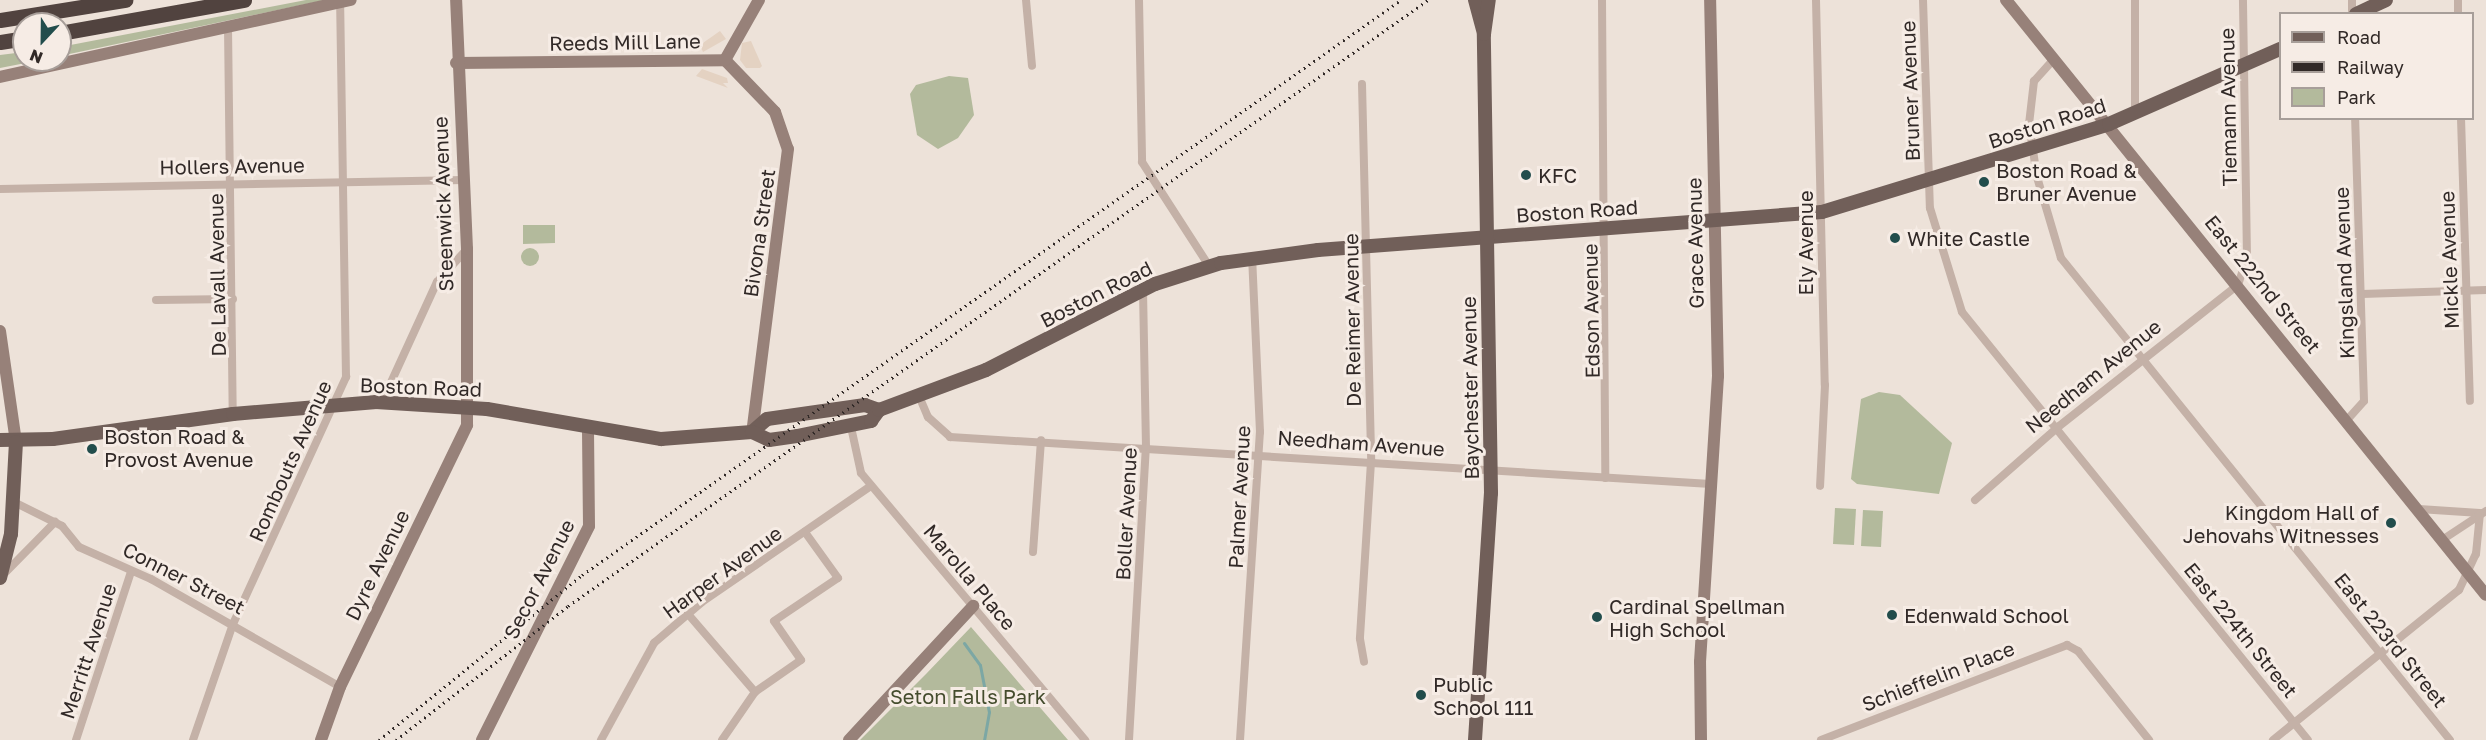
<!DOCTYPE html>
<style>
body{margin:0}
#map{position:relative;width:2486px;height:740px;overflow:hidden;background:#ede2d9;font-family:"Golos Text",sans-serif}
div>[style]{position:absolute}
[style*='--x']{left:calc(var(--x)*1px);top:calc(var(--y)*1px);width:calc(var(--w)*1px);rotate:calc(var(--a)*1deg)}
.green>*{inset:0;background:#b3ba9c}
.round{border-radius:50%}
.plaza>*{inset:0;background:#e4d2c2}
.stream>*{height:3px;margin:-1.5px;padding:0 1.5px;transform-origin:1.5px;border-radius:1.5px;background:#7ca7a4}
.street>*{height:8px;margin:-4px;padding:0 4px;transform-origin:4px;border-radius:4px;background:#c4b1a7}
.secondary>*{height:12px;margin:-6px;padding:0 6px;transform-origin:6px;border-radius:6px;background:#978179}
.primary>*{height:14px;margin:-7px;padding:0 7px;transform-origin:7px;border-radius:7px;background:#715f59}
.highway>*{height:15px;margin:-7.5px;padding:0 7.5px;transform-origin:7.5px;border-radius:7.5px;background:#51433f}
.rail>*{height:3px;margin-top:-1.5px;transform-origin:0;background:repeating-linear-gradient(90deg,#312927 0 1.5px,transparent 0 6px)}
.dots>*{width:16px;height:16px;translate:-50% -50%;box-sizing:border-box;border:3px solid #f6ece5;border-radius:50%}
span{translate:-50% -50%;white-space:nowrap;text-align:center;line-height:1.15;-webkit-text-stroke:6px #f6ece5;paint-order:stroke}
.street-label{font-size:20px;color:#312927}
.poi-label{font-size:20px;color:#312927}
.left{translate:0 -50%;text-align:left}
.right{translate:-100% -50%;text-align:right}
.park-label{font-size:20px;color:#444c2d}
.legend{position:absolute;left:2279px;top:12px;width:195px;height:108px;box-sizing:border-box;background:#f6ece5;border:2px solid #a79e99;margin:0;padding:8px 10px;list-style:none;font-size:18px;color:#312927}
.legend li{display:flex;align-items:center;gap:12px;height:30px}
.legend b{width:30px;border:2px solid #a79e99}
.north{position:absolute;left:12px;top:12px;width:60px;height:60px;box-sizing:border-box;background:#f6ece5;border:2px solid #a79e99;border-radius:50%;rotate:202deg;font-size:16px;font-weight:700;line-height:24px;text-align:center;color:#312927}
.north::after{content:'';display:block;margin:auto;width:21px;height:27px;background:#224d4c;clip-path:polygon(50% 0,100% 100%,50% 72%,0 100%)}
</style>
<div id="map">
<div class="green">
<div style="clip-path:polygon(306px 0,325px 0,60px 56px,60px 47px)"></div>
<div style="clip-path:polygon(24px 52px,24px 60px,41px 60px,0 68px,0 55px)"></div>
<div style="clip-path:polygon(949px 76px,968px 78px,974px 115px,958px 138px,938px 149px,917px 135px,910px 94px,916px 85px)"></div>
<div style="clip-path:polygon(523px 225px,555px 225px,555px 243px,523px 244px)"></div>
<div class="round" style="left:521px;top:248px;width:18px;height:18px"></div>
<div style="clip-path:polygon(1879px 392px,1900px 395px,1952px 443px,1939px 494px,1857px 484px,1851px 479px,1861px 399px)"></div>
<div style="clip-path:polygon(1835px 508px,1856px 509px,1854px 545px,1833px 544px)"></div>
<div style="clip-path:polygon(1863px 510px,1883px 511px,1881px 547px,1861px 546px)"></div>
<div style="clip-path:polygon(971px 627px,1068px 740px,860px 740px,926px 674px)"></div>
</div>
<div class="plaza">
<div style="clip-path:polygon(720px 31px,726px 39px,703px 52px,700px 45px)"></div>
<div style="clip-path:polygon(751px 41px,762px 66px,760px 68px,746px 68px,740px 60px,742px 43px)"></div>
<div style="clip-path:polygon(702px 69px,727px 78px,728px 83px,723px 83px,728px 88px,696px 76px)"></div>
</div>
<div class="stream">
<div style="--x:964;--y:643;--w:27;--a:54"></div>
<div style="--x:980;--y:665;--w:48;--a:79.2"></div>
<div style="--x:989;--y:712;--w:28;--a:100"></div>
</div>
<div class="street">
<div style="--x:1026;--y:0;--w:66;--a:84.8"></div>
<div style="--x:1139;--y:0;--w:162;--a:88.9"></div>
<div style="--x:1142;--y:162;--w:124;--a:57.2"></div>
<div style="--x:1602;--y:0;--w:478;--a:89.6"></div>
<div style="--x:1816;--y:0;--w:385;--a:88.7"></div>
<div style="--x:1825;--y:385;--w:101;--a:92.8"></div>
<div style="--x:1923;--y:0;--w:208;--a:88.1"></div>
<div style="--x:1930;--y:208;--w:109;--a:72.9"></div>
<div style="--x:1962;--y:312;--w:550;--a:51.05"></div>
<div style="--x:2352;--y:0;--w:14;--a:90"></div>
<div style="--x:2458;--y:0;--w:14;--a:90"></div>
<div style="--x:228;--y:27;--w:387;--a:89.3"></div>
<div style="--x:2054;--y:59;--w:30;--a:132"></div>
<div style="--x:2034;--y:81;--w:43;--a:96.6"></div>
<div style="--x:2029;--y:124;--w:54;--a:81.4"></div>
<div style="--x:2037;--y:177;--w:84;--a:73.5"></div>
<div style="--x:2061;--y:258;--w:619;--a:51.09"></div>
<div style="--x:1362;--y:84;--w:378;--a:88.6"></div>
<div style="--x:1371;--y:462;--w:177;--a:93.6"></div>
<div style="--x:1360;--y:639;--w:23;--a:80"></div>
<div style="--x:2135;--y:115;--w:115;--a:-90"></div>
<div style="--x:2461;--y:118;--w:283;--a:88.2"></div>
<div style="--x:0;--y:189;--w:464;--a:-1.1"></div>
<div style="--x:2362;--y:294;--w:124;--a:-1.8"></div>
<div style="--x:156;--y:300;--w:77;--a:-0.7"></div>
<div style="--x:919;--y:396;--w:23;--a:67"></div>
<div style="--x:928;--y:417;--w:30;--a:42"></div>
<div style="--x:950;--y:437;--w:762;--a:3.53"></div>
<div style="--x:382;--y:402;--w:132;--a:-65.4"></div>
<div style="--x:437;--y:282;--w:45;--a:-47.7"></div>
<div style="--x:2347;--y:420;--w:25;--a:-48"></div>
<div style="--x:2364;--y:401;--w:283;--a:-91.8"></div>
<div style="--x:851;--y:427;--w:47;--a:77.7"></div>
<div style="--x:861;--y:473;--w:349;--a:50"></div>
<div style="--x:1975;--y:500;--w:111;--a:-41.3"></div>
<div style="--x:2058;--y:427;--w:229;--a:-38.3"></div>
<div style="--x:2238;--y:285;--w:28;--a:-72"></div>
<div style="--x:2247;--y:258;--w:258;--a:-90.9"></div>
<div style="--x:14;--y:502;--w:54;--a:26.6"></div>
<div style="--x:62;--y:526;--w:27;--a:51"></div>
<div style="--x:79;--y:547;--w:79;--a:24"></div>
<div style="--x:151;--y:579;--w:218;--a:29.7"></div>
<div style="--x:2419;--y:509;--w:61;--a:3.8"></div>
<div style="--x:2442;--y:540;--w:53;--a:-33.4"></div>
<div style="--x:1033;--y:552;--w:112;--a:-85.9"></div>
<div style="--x:2;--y:576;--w:76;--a:-45.5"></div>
<div style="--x:688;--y:614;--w:103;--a:49.3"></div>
<div style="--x:755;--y:692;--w:58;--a:124.5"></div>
<div style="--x:755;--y:692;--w:56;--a:-34.8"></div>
<div style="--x:801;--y:660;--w:47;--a:-124.7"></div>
<div style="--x:774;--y:621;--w:77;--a:-33.9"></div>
<div style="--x:838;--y:578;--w:57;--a:-125.7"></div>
<div style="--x:76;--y:740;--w:177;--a:-71.9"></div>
<div style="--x:193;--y:740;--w:123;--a:-71"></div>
<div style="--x:233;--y:624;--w:272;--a:-65.4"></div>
<div style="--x:346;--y:377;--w:374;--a:-90.9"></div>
<div style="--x:601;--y:740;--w:111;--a:-61.3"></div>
<div style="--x:654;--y:643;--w:63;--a:-40.5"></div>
<div style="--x:702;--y:602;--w:205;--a:-34.5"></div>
<div style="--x:1129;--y:740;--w:293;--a:-86.7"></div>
<div style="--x:1146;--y:447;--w:157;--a:-91.1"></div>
<div style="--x:1240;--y:740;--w:309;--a:-86.3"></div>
<div style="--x:1260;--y:432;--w:175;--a:-92.6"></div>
<div style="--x:1821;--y:740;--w:264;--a:-21.1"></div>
<div style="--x:2067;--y:645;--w:13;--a:29"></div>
<div style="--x:2078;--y:651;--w:114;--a:51.4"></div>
<div style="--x:2273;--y:740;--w:239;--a:-38.9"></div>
<div style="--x:2459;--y:590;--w:40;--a:-65"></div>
<div style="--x:2476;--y:554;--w:41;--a:-84.4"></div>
</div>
<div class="secondary">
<div style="--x:2006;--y:0;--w:764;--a:51.11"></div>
<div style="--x:725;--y:60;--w:72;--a:46.1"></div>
<div style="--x:775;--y:112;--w:39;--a:71"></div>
<div style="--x:788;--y:149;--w:285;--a:97.2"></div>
<div style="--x:456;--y:63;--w:269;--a:-0.6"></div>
<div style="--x:725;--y:60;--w:69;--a:-60.5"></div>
<div style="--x:0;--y:77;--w:359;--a:-12.4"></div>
<div style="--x:0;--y:331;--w:112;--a:81.8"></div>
<div style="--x:321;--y:740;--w:56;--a:-70.3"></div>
<div style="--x:340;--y:687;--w:291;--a:-64.1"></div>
<div style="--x:467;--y:425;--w:176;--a:-90"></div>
<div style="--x:467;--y:249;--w:249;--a:-92.5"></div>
<div style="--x:482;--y:740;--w:239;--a:-63.4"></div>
<div style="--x:589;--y:526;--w:99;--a:-90.6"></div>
<div style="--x:849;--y:740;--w:183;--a:-47.2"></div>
<div style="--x:1701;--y:740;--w:78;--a:-90.7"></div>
<div style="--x:1700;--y:662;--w:287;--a:-86.4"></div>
<div style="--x:1718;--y:376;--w:376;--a:-91.2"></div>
</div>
<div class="primary">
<div style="--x:1475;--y:0;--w:35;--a:75"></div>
<div style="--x:2356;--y:14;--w:33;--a:-25"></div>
<div style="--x:752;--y:432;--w:20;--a:-41"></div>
<div style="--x:767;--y:419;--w:99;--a:-8.1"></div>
<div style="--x:865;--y:405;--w:15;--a:20"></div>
<div style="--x:0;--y:440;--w:53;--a:-1.1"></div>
<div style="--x:53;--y:439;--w:182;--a:-7.9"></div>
<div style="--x:233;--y:414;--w:144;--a:-4.8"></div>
<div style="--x:376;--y:402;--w:111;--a:3.6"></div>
<div style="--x:487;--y:409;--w:177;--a:9.8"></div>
<div style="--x:661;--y:439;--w:91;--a:-4.4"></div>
<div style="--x:752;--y:432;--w:19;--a:25"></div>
<div style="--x:769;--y:440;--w:28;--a:-8"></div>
<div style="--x:797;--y:436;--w:76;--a:-11.5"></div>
<div style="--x:871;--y:421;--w:14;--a:-54"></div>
<div style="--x:879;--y:410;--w:114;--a:-20.5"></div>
<div style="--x:986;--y:370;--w:190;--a:-27"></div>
<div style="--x:1155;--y:284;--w:69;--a:-17.7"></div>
<div style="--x:1221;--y:263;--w:98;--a:-7.6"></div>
<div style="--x:1318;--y:250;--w:505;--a:-4.31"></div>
<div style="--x:1822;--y:212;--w:300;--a:-17"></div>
<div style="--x:2109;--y:124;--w:187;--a:-23.7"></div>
<div style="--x:0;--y:578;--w:45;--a:-76"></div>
<div style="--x:11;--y:534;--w:92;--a:-86.9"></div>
<div style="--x:1475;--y:740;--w:248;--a:-86.3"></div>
<div style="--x:1491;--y:493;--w:459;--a:-90.9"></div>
<div style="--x:1484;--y:34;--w:34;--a:-82"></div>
</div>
<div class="highway">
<div style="--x:0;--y:20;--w:127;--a:-9.1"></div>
<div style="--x:60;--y:33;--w:187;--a:-10.2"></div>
<div style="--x:0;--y:42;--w:24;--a:-9"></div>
</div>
<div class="rail">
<div style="--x:379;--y:740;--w:262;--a:-39.1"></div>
<div style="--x:582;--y:575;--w:1001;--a:-35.07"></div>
<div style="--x:396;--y:740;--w:218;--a:-37.9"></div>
<div style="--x:568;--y:606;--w:1052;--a:-35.17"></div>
</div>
<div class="dots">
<div style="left:1526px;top:175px;background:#224d4c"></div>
<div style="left:1984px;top:182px;background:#224d4c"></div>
<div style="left:1895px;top:238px;background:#224d4c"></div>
<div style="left:92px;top:449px;background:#224d4c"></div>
<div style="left:2391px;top:523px;background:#224d4c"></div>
<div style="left:1892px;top:615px;background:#224d4c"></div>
<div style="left:1597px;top:617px;background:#224d4c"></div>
<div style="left:1421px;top:695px;background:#224d4c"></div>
</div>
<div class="street-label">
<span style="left:625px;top:42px;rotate:-1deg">Reeds Mill Lane</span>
<span style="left:1910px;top:91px;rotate:-92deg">Bruner Avenue</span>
<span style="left:2228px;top:107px;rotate:-91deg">Tiemann Avenue</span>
<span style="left:2047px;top:123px;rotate:-18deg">Boston Road</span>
<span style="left:232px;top:166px;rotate:-1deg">Hollers Avenue</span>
<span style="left:443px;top:204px;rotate:-92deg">Steenwick Avenue</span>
<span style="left:1577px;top:211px;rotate:-4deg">Boston Road</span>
<span style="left:759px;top:233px;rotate:-82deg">Bivona Street</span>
<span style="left:1695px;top:243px;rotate:-91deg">Grace Avenue</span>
<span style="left:1805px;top:243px;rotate:-90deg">Ely Avenue</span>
<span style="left:2449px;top:260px;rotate:-92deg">Mickle Avenue</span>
<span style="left:2344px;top:273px;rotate:-92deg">Kingsland Avenue</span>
<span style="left:217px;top:275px;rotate:-91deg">De Lavall Avenue</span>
<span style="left:2263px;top:284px;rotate:51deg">East 222nd Street</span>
<span style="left:1096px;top:294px;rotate:-27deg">Boston Road</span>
<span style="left:1591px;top:311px;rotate:-91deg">Edson Avenue</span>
<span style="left:1352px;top:320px;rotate:-91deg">De Reimer Avenue</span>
<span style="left:2093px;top:376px;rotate:-39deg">Needham Avenue</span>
<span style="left:421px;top:387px;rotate:2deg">Boston Road</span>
<span style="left:1470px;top:388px;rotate:-91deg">Baychester Avenue</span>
<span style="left:1361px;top:443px;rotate:4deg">Needham Avenue</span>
<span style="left:290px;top:461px;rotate:-66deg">Rombouts Avenue</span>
<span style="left:1239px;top:497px;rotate:-87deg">Palmer Avenue</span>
<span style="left:1126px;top:514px;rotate:-87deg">Boller Avenue</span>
<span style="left:377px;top:565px;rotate:-64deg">Dyre Avenue</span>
<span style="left:722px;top:572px;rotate:-36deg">Harper Avenue</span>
<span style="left:970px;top:577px;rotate:50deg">Marolla Place</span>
<span style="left:184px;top:578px;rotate:27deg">Conner Street</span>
<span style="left:539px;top:579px;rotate:-63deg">Secor Avenue</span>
<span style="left:2241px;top:630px;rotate:51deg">East 224th Street</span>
<span style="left:2391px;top:640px;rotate:51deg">East 223rd Street</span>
<span style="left:88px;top:651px;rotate:-72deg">Merritt Avenue</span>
<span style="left:1938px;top:676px;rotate:-21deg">Schieffelin Place</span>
</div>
<div class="poi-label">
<span class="left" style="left:1996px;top:182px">Boston Road &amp;<br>Bruner Avenue</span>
<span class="left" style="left:1538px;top:175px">KFC</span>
<span class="left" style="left:1907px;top:238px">White Castle</span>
<span class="left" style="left:104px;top:448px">Boston Road &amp;<br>Provost Avenue</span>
<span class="right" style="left:2379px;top:524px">Kingdom Hall of<br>Jehovahs Witnesses</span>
<span class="left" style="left:1609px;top:618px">Cardinal Spellman<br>High School</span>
<span class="left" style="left:1904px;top:615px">Edenwald School</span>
<span class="left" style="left:1433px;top:696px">Public<br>School 111</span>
</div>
<div class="park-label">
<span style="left:968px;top:696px">Seton Falls Park</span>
</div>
<ul class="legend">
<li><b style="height:8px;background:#715f59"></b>Road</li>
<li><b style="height:8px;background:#312927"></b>Railway</li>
<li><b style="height:16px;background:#b3ba9c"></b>Park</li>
</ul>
<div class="north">N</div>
</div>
